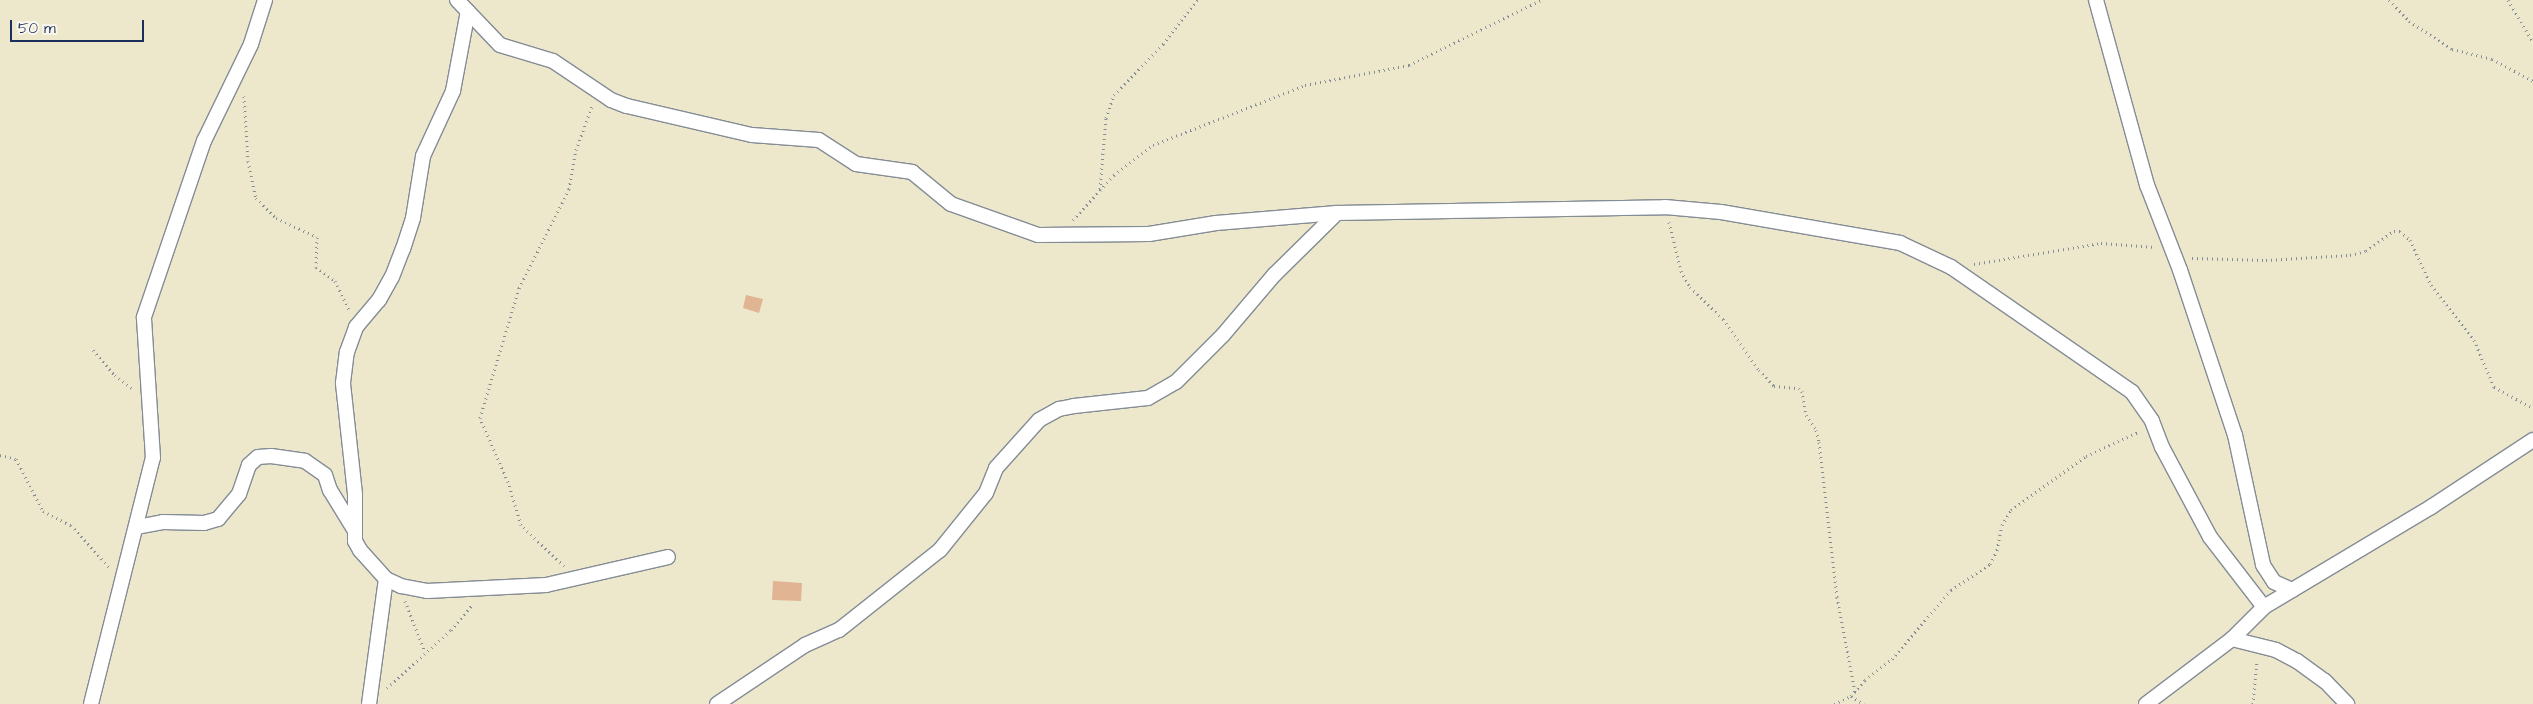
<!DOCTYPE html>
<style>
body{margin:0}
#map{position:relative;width:2533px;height:704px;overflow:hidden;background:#ede8cc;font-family:"Architects Daughter",sans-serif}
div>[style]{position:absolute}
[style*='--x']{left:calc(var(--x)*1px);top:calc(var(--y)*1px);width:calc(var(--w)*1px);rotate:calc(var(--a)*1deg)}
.building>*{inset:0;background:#e1b493}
.path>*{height:3px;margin-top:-1.5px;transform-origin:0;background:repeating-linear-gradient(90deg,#848c95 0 1px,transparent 0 5px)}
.roads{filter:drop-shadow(1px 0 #848c95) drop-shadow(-1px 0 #848c95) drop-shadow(0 1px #848c95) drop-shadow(0 -1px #848c95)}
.minor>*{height:14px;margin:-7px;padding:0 7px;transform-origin:7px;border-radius:7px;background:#fff}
span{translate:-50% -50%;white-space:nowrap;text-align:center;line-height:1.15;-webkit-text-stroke:4px #fbf7ec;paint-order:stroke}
.scale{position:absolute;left:10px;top:20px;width:134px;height:22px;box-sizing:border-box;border:2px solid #1b2f5e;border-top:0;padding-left:6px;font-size:15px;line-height:18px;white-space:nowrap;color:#1b2f5e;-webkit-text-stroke:4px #fbf7ec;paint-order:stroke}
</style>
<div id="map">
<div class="building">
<div style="clip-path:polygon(746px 295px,763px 299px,759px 313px,743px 308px)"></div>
<div style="clip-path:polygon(773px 581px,802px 583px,801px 601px,772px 600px)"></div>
</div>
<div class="path">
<div style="--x:2389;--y:0;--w:29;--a:46"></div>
<div style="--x:2409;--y:21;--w:51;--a:33.1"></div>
<div style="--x:2452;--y:49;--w:41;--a:14"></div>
<div style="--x:2492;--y:59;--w:47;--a:28.2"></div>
<div style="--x:2508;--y:0;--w:49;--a:59.2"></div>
<div style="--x:244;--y:96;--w:65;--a:86.5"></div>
<div style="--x:248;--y:161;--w:38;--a:78"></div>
<div style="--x:256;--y:198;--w:28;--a:45"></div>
<div style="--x:276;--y:218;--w:45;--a:24.9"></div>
<div style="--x:317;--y:237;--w:30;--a:92"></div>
<div style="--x:316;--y:267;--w:24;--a:36"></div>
<div style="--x:335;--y:281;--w:34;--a:64"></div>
<div style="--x:1100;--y:189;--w:71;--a:-85.2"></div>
<div style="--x:1106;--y:118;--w:24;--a:-71"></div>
<div style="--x:1114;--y:95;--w:71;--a:-46.1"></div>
<div style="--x:1163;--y:44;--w:56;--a:-52.3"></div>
<div style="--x:1073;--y:220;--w:61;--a:-47.7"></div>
<div style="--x:1114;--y:175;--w:49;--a:-37.6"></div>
<div style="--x:1153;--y:145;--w:163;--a:-21.5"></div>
<div style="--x:1305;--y:85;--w:106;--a:-10.9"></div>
<div style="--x:1409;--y:65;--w:147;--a:-26.2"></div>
<div style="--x:1669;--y:222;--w:50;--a:76.2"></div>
<div style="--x:1681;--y:271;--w:18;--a:61"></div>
<div style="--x:1690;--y:287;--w:46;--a:44.1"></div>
<div style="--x:1723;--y:319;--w:62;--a:54.8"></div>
<div style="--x:1759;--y:370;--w:22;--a:47"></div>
<div style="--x:1774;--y:386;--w:25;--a:5"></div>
<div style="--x:1799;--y:388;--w:4;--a:45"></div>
<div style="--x:1802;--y:391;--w:24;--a:81"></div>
<div style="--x:1806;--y:415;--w:18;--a:56"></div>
<div style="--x:1816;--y:430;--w:12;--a:76"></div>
<div style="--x:1819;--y:442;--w:156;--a:83.4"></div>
<div style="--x:1837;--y:597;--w:97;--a:79.3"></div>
<div style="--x:2192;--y:258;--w:74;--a:1.5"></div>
<div style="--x:2266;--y:260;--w:84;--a:-3.4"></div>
<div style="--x:2350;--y:255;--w:16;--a:-14"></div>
<div style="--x:2366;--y:251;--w:34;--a:-36"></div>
<div style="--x:2394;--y:231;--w:6;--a:0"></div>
<div style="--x:2400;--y:231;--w:13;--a:42"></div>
<div style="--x:2410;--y:240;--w:50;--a:65"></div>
<div style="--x:2431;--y:285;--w:70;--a:52"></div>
<div style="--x:2474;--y:340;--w:51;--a:66.9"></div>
<div style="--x:2494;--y:387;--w:44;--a:28.3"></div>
<div style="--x:1974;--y:264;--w:129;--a:-9.4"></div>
<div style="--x:2101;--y:243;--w:54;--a:4.2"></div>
<div style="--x:93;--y:350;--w:33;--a:49"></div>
<div style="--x:115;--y:375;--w:23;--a:38"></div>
<div style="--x:0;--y:455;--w:16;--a:14"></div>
<div style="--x:16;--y:459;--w:59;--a:62.6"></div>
<div style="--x:43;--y:511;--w:31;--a:27"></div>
<div style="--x:71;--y:525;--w:58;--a:47.8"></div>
<div style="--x:564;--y:566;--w:59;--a:-136.4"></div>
<div style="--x:521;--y:525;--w:45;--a:-106.8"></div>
<div style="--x:508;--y:482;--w:70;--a:-113.6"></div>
<div style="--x:480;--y:418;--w:136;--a:-73.3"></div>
<div style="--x:519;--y:288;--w:111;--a:-63.2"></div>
<div style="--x:569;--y:189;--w:40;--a:-80"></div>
<div style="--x:576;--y:150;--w:47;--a:-70"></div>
<div style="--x:405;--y:601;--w:55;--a:68.6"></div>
<div style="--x:387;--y:688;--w:86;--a:-42.2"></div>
<div style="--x:451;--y:630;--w:33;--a:-50"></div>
<div style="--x:1851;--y:696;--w:15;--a:32"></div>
<div style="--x:1834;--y:704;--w:19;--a:-25"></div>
<div style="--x:1851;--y:696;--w:21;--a:-49"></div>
<div style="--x:1865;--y:680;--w:34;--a:-38"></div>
<div style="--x:1892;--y:659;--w:91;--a:-49.5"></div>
<div style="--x:1951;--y:590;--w:47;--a:-33.7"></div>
<div style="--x:1990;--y:564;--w:16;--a:-63"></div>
<div style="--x:1997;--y:550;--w:25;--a:-79"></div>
<div style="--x:2002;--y:525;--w:17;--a:-59"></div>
<div style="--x:2011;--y:510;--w:92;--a:-35.8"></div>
<div style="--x:2086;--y:456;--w:60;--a:-24.8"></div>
<div style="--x:2253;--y:704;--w:44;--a:-84.8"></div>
</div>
<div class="roads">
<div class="minor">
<div style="--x:457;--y:0;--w:62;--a:46.3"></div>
<div style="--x:500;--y:45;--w:55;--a:16.8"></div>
<div style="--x:553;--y:61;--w:70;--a:33.9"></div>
<div style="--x:611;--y:100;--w:17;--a:21"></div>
<div style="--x:627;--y:106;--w:128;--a:13.1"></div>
<div style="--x:752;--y:135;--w:67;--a:4.3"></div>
<div style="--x:819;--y:140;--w:44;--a:33"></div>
<div style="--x:856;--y:164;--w:57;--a:8.1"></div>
<div style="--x:912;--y:172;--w:50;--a:39.4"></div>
<div style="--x:951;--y:204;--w:92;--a:19.6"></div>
<div style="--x:1038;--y:235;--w:111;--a:-0.5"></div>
<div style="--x:1149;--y:234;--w:68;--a:-9.3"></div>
<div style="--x:1216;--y:223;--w:121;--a:-4.7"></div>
<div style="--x:1337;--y:213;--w:328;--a:-1"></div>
<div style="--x:1665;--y:207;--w:56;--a:5.1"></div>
<div style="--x:1721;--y:212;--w:182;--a:9.8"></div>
<div style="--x:1900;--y:243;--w:56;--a:25.2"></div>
<div style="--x:1951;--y:267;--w:220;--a:34.6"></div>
<div style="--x:2132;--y:392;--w:35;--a:55"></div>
<div style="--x:2152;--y:421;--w:28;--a:69"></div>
<div style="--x:2162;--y:447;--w:102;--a:61.9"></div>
<div style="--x:2210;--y:537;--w:88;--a:52.4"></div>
<div style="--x:2096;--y:0;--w:192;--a:74.6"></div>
<div style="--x:2147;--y:185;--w:91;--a:68.8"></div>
<div style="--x:2180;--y:270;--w:174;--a:71.6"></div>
<div style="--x:2235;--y:435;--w:133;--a:77.8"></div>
<div style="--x:2263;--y:565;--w:20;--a:57"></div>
<div style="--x:2274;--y:582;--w:20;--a:24"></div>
<div style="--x:137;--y:527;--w:26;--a:-11"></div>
<div style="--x:163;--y:522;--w:41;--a:1.4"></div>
<div style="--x:204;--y:523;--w:15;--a:-16"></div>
<div style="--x:218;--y:519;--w:33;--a:-50"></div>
<div style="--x:239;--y:494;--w:31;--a:-71"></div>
<div style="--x:249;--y:465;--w:12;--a:-42"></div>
<div style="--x:258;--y:457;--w:13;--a:-4"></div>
<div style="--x:271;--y:456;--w:34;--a:8"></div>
<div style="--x:305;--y:461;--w:24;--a:35"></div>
<div style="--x:325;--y:475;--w:16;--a:72"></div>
<div style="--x:330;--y:490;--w:48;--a:58.6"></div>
<div style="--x:386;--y:579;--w:17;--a:25"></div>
<div style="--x:401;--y:586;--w:26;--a:11"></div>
<div style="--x:427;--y:591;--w:119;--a:-2.9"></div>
<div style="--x:546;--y:585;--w:125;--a:-12.9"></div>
<div style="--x:2232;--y:639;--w:45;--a:14"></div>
<div style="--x:2276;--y:650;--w:24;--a:28"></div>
<div style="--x:2297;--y:661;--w:34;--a:36"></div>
<div style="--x:2325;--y:681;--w:32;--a:46"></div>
<div style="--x:91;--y:704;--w:254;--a:-75.9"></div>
<div style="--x:153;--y:458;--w:141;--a:-93.7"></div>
<div style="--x:144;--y:317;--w:186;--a:-71.2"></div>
<div style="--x:204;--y:141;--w:108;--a:-64.1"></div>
<div style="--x:251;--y:44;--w:46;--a:-72.3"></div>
<div style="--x:369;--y:704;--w:126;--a:-82.3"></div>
<div style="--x:386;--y:579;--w:39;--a:-132"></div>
<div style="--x:360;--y:550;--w:10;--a:-119"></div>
<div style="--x:355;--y:541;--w:47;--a:-90"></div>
<div style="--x:355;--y:494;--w:112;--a:-96.2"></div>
<div style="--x:343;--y:383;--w:31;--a:-83"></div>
<div style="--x:347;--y:352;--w:27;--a:-70"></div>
<div style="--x:356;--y:327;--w:35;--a:-50"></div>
<div style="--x:379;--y:300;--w:26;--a:-61"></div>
<div style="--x:392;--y:277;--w:30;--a:-69"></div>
<div style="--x:403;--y:249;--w:33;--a:-72"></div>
<div style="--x:413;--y:218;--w:63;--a:-80.8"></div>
<div style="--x:423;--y:156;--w:72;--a:-65.2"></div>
<div style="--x:453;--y:91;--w:81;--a:-79.4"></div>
<div style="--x:717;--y:704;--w:106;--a:-33.8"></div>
<div style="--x:805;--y:645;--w:37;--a:-24"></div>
<div style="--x:839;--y:630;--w:129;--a:-38.4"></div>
<div style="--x:940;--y:550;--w:73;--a:-51.1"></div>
<div style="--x:986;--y:493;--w:27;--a:-68"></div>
<div style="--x:996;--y:468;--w:64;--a:-48.1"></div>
<div style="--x:1039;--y:420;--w:23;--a:-29"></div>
<div style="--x:1059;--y:409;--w:15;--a:-11"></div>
<div style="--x:1074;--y:406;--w:74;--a:-6.2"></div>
<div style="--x:1148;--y:398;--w:32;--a:-30"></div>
<div style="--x:1176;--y:382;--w:66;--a:-45"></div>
<div style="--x:1223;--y:335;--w:80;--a:-49.6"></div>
<div style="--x:1275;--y:274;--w:87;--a:-44.5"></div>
<div style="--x:2146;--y:704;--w:108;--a:-37.1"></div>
<div style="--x:2232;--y:639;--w:45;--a:-45"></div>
<div style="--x:2264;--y:607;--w:195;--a:-30.9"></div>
<div style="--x:2431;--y:507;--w:122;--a:-33.3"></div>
</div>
</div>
<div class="scale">50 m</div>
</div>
